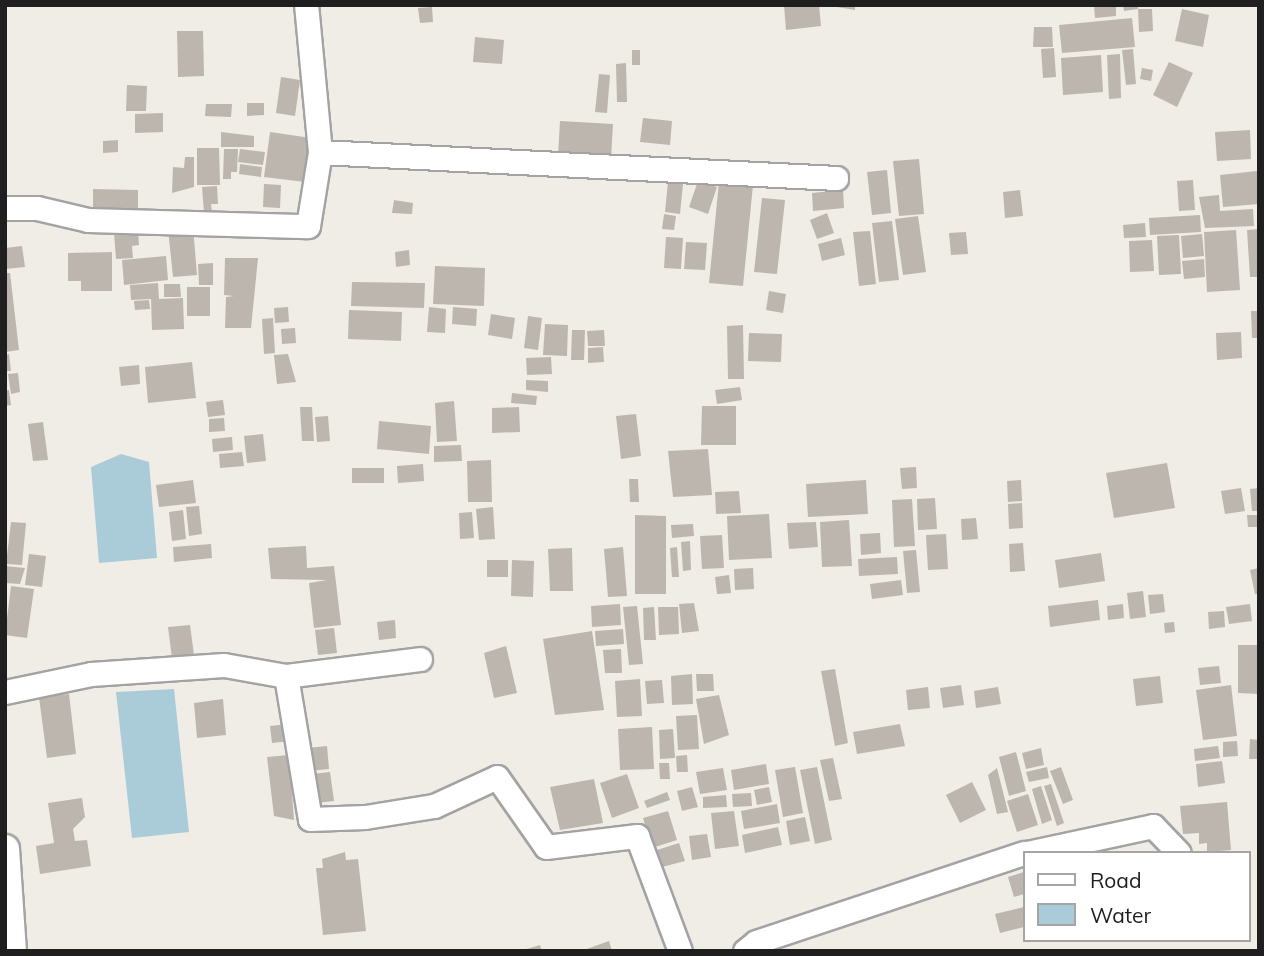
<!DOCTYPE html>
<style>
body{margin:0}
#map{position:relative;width:1264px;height:956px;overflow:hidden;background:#efede6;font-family:Mulish,sans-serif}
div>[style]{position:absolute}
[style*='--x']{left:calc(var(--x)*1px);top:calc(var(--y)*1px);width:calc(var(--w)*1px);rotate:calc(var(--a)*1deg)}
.water>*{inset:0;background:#aaccd9}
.building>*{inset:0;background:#bcb6af}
.roads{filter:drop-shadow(2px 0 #a3a3a3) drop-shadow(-2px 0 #a3a3a3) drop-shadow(0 2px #a3a3a3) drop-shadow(0 -2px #a3a3a3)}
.minor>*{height:23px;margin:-11.5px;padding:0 11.5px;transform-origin:11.5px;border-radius:11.5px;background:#fff}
.tertiary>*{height:28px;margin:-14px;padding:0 14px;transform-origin:14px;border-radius:14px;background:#fff}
span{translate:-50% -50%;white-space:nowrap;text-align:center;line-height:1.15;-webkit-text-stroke:7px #fff;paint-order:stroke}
.frame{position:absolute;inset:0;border:7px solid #1f1f1f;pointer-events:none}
.legend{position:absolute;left:1023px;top:851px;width:228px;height:91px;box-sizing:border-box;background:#fff;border:2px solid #a5a5a5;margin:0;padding:9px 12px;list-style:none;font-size:21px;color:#1f1f1f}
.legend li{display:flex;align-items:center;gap:14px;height:35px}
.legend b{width:35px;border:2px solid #a5a5a5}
</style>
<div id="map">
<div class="water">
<div style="clip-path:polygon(121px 454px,149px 462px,157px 558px,99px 563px,91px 467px)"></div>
<div style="clip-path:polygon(174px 689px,189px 832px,132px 838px,116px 692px)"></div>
</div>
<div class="building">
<div style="clip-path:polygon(784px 5px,819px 5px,821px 26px,786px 30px)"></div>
<div style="clip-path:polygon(825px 5px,855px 5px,855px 10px)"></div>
<div style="clip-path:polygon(1094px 5px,1116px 5px,1116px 16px,1095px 18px)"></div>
<div style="clip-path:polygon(1123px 5px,1138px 5px,1138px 9px,1124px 11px)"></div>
<div style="clip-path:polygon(432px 7px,433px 22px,420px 23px,418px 8px)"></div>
<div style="clip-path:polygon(1138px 9px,1152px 9px,1153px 31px,1139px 32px)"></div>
<div style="clip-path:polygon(1182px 9px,1209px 15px,1203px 47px,1175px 41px)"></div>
<div style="clip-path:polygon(1132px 18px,1135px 47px,1062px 53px,1059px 25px)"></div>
<div style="clip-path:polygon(1034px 27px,1052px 27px,1053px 47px,1033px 47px)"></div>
<div style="clip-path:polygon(177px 31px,203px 31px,204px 76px,178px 77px)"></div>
<div style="clip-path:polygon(475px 37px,504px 40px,502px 64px,473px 62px)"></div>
<div style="clip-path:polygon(1054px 48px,1056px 77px,1043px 78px,1041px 49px)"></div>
<div style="clip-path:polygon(1133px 49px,1136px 84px,1126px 85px,1122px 50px)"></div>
<div style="clip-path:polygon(632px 50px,640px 50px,640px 65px,632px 65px)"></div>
<div style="clip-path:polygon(1120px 54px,1121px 98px,1109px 99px,1107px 55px)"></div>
<div style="clip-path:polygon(1101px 55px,1103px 92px,1063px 95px,1061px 58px)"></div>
<div style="clip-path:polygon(1169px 62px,1193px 73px,1177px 107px,1153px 95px)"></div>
<div style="clip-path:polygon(626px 63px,627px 102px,617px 102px,616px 64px)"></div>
<div style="clip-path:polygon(1142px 68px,1153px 70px,1151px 81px,1140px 79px)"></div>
<div style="clip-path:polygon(599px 74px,610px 75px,607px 113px,595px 112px)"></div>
<div style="clip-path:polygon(281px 77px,300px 80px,295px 116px,276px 113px)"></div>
<div style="clip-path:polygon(127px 85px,147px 86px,146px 111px,126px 111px)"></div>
<div style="clip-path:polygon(247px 103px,264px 103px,264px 115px,247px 116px)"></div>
<div style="clip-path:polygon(206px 104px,232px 104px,231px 117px,205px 116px)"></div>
<div style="clip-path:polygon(163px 113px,163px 132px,135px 133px,135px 114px)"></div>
<div style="clip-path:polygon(643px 118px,672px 121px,670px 145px,640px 142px)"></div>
<div style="clip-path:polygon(560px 121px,613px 124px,611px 159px,558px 156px)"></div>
<div style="clip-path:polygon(1250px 130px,1251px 159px,1217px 161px,1215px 132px)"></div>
<div style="clip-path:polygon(221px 132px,254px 136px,254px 147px,221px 147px)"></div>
<div style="clip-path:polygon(270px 132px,311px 138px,305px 182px,264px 177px)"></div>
<div style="clip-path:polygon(118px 140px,118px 152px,103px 153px,103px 141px)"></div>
<div style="clip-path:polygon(197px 148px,219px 148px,220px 185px,197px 185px)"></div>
<div style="clip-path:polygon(224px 149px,238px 149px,237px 172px,231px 172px,231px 179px,223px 179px)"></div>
<div style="clip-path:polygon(240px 149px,265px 152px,263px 165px,238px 162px)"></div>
<div style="clip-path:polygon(185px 157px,194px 157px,194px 187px,172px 193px,173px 167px,184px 168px)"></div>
<div style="clip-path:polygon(919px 159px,924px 214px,899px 216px,893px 161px)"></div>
<div style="clip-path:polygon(240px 164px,262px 167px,261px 177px,239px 174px)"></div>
<div style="clip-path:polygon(887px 170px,891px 213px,872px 215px,867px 172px)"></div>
<div style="clip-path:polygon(1257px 171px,1259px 204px,1223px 207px,1220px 175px)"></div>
<div style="clip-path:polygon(1193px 180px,1195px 210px,1179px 211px,1177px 181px)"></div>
<div style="clip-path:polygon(698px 181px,717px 187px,708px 214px,689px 207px)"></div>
<div style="clip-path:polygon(668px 182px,683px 184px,680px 214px,665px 212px)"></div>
<div style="clip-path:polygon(719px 182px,753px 185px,743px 286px,709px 283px)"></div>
<div style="clip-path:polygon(264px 184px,281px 185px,280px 208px,263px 207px)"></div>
<div style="clip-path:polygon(217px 186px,218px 204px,211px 204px,212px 213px,204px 213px,202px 187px)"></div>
<div style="clip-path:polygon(93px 189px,138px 190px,138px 210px,93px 209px)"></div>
<div style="clip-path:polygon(843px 190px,844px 208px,813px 211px,812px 193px)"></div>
<div style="clip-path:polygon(1020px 190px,1023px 216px,1005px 218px,1003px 192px)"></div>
<div style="clip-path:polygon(1219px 195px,1220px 211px,1253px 209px,1254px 226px,1205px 228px,1199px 197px)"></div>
<div style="clip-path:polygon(762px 198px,785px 200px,777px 274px,754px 272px)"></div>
<div style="clip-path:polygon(394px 200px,413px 203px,412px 214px,392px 213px)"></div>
<div style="clip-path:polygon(827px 213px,834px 233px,817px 239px,810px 220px)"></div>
<div style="clip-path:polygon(664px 214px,676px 216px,674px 230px,662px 229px)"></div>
<div style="clip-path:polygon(1200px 215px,1201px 232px,1150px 235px,1149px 218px)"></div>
<div style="clip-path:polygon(918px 216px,926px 272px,903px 275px,895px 219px)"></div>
<div style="clip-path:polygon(892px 221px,899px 280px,879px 282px,872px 223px)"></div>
<div style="clip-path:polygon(1145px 223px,1146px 237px,1124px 238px,1123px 225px)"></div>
<div style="clip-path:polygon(193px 227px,197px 275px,173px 277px,168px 229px)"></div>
<div style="clip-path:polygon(1259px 229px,1259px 277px,1250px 277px,1247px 230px)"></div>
<div style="clip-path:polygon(1236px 230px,1240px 290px,1207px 292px,1204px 232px)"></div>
<div style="clip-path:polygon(870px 231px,876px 284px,859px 286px,853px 232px)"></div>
<div style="clip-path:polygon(138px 232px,139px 245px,132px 246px,133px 258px,116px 259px,114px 233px)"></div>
<div style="clip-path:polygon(966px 232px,968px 254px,951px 255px,949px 233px)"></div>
<div style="clip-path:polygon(1202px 234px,1204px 256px,1183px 258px,1181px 236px)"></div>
<div style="clip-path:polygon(1179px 235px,1181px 274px,1159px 275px,1157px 236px)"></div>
<div style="clip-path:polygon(666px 237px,683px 238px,681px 269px,664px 268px)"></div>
<div style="clip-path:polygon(841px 238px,845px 255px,822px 261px,818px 244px)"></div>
<div style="clip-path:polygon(1152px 240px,1154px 271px,1130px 272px,1129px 241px)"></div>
<div style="clip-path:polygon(686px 242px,707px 243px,705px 270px,684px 269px)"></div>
<div style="clip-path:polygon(22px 246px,25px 267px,5px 269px,5px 248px)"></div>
<div style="clip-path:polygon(409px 250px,410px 265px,396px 267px,395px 252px)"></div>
<div style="clip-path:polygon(112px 252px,112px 291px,81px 291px,81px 281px,68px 281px,68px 253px)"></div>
<div style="clip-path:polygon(166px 256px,168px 280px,124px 285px,122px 260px)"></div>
<div style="clip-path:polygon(225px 258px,258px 258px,251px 328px,225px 328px,226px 297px,234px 296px,224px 295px)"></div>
<div style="clip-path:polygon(1204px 259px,1205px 277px,1184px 279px,1182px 261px)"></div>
<div style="clip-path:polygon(213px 263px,213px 285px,199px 285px,198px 264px)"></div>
<div style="clip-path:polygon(435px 266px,485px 268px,484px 306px,433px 304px)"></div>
<div style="clip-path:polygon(5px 273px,10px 273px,19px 350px,5px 352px)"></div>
<div style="clip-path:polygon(352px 282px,425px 283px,424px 308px,351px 306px)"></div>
<div style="clip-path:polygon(158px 283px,159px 299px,183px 298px,184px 329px,152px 330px,151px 299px,131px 300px,130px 285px)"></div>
<div style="clip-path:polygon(164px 284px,180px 284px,181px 297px,164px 297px)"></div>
<div style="clip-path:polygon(187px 287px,210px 287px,210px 316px,187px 316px)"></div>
<div style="clip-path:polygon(769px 291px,786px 294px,783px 313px,766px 310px)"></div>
<div style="clip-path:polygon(149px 300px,150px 309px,135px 310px,134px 301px)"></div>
<div style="clip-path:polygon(288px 307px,289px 322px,275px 323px,274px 308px)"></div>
<div style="clip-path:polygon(429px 307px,446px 309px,445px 333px,427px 332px)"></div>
<div style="clip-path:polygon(453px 307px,477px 309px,476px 326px,452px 324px)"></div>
<div style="clip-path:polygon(349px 310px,402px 312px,401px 341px,348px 339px)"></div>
<div style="clip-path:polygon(1251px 311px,1259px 311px,1259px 338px,1252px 338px)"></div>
<div style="clip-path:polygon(491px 314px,515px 318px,512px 339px,488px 335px)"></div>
<div style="clip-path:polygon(528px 316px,542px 318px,538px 350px,524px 348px)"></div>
<div style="clip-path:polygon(273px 318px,275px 353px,264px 354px,262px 319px)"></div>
<div style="clip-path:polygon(545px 324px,568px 325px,567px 356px,543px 355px)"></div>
<div style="clip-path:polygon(743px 325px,744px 379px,728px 379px,727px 326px)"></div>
<div style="clip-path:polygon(295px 328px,296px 343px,282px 344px,281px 329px)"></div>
<div style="clip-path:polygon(572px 330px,585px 330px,584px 360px,571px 360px)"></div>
<div style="clip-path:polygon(604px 330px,605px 346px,588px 346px,587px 331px)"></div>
<div style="clip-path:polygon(1241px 332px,1242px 358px,1217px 360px,1216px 333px)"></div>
<div style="clip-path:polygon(749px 333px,782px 334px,781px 362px,748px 361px)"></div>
<div style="clip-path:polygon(603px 347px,604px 362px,588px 363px,588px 348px)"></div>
<div style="clip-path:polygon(9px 354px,11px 371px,5px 371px,5px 355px)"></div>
<div style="clip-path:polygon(288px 354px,296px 382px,277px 384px,274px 355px)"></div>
<div style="clip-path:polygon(551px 357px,552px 374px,527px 375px,526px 358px)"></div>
<div style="clip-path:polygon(192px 362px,196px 398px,148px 403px,145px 367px)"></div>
<div style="clip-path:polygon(139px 365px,140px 384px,121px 386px,119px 367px)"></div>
<div style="clip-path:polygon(18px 373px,20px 392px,11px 394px,8px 374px)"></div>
<div style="clip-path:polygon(526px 380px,548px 381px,548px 392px,526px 390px)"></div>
<div style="clip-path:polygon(740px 387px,742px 400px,717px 404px,715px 390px)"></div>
<div style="clip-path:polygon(9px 390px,11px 405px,5px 406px,5px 391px)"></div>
<div style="clip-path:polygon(512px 393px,537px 396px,536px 405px,511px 403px)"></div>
<div style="clip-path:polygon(223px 400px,225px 415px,208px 417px,206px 402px)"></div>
<div style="clip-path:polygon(454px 401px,457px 441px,437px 442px,435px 403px)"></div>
<div style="clip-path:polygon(702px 406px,736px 406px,736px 445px,701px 445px)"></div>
<div style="clip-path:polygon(300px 407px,312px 407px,314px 441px,302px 441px)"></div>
<div style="clip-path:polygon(519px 407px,520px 432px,492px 433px,492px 408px)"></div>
<div style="clip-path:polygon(636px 414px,641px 456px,621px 459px,616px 416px)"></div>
<div style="clip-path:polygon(328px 416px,330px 441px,317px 442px,315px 417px)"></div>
<div style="clip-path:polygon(224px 418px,225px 431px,209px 432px,209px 419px)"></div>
<div style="clip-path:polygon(379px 421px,431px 426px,429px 454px,377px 449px)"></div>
<div style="clip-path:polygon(43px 422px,48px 460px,33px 461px,28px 424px)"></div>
<div style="clip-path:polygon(263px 434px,266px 461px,247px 463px,244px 436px)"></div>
<div style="clip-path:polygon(232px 437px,233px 450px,213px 452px,212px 439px)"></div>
<div style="clip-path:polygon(461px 445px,462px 461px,434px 462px,434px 446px)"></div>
<div style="clip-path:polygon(708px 449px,712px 495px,673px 497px,668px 451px)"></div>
<div style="clip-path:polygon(242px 452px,244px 466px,220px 468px,219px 454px)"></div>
<div style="clip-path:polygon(491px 460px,492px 502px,468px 502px,467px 461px)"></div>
<div style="clip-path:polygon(1167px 463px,1175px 508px,1114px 518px,1106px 473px)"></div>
<div style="clip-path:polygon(423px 464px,424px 481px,398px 483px,397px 466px)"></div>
<div style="clip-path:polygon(916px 467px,917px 488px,902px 489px,900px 468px)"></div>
<div style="clip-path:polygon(352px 468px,384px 468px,384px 483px,352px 483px)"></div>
<div style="clip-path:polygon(629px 479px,638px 479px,639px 502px,630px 502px)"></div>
<div style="clip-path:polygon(193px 480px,196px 503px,159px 507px,156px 485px)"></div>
<div style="clip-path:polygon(866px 480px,868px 514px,808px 517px,806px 484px)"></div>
<div style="clip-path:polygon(1021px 480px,1022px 501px,1008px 502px,1007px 481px)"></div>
<div style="clip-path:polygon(1241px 488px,1245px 511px,1225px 514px,1221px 491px)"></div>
<div style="clip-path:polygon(1259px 488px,1259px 511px,1252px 511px,1250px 489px)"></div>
<div style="clip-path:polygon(739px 491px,741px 513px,716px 514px,715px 492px)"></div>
<div style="clip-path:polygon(935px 498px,937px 529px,918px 530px,917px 499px)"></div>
<div style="clip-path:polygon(912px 499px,915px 546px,894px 547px,892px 500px)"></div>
<div style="clip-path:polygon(1022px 503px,1023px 528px,1009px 529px,1008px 504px)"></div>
<div style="clip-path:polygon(199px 506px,202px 534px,189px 536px,186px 507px)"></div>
<div style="clip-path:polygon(493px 507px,495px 539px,479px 540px,476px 509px)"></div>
<div style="clip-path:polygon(183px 510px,186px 539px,172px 541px,169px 512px)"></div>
<div style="clip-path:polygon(472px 512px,474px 538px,460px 539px,459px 513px)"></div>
<div style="clip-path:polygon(769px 514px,772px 558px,729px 560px,727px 516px)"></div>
<div style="clip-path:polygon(635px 515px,666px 516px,666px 594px,635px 594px)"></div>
<div style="clip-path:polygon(1247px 515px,1259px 515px,1259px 527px,1248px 527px)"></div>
<div style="clip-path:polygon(976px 518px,978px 539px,962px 540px,961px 519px)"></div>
<div style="clip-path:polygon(849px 520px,852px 566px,822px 567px,820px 522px)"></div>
<div style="clip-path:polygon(11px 522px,26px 523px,22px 565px,6px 564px)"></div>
<div style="clip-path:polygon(816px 522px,818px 547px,789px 549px,787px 523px)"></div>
<div style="clip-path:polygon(693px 524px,694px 536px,672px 538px,671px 525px)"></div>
<div style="clip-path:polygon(880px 533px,881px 553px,861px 555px,860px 534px)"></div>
<div style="clip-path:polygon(946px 534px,948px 569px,928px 570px,926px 535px)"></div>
<div style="clip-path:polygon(722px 535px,724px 568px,702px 569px,700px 536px)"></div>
<div style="clip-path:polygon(690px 541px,691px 570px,683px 571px,681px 542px)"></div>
<div style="clip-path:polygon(1023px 543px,1025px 571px,1010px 572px,1009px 544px)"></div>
<div style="clip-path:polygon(211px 544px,212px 558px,174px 562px,173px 547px)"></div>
<div style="clip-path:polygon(306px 546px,307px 568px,334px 566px,341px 625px,314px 628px,309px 583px,327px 580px,271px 579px,268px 548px)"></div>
<div style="clip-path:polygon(623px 547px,627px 596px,608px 597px,604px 549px)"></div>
<div style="clip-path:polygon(677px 547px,679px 577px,672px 577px,670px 548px)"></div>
<div style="clip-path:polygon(572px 548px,573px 591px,550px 591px,548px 549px)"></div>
<div style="clip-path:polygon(916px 550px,920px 592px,907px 593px,903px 551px)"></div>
<div style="clip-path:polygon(1101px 553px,1105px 581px,1059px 588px,1055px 560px)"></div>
<div style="clip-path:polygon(29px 554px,46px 556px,42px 587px,25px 585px)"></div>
<div style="clip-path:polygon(897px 557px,898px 574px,859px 576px,858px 559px)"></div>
<div style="clip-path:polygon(487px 560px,508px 560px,508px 577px,487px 577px)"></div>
<div style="clip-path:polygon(512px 560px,534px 561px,533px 597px,511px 596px)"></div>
<div style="clip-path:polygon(5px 566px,25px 568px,20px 584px,5px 583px)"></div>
<div style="clip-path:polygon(753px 568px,754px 589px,735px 590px,734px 569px)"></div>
<div style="clip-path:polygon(1259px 568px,1259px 594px,1255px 594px,1250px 570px)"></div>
<div style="clip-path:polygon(729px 575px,731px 593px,717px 594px,715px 577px)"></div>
<div style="clip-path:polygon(901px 580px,903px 595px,872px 599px,870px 584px)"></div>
<div style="clip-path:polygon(11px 586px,34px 589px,27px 638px,5px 635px)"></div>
<div style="clip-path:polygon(1143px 591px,1146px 617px,1130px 619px,1127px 593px)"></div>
<div style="clip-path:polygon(1163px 594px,1165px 612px,1150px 614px,1148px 595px)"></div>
<div style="clip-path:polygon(1098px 600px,1100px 620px,1050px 627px,1048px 606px)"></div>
<div style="clip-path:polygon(694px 603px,699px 631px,682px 633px,679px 604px)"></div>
<div style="clip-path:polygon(620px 604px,621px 625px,592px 627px,591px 606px)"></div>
<div style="clip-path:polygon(1123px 604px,1124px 618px,1108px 620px,1107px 606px)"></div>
<div style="clip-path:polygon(1250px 604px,1252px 621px,1229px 624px,1226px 607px)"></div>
<div style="clip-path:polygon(637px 606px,643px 664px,629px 665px,623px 607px)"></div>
<div style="clip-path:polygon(654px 607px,656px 640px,644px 640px,643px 608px)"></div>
<div style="clip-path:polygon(658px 607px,678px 607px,679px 634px,659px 635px)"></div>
<div style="clip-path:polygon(1224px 611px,1225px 627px,1209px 629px,1208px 612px)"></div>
<div style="clip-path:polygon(395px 620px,396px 638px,379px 640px,377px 622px)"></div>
<div style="clip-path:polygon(1174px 622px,1175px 632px,1165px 633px,1164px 623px)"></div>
<div style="clip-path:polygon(190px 625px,194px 655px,172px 658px,168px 627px)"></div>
<div style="clip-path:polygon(334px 628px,337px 653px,318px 655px,315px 630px)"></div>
<div style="clip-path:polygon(623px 629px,624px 644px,596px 646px,595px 631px)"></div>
<div style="clip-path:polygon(592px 631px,604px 710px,555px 715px,543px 639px)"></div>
<div style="clip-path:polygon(1238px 645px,1259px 645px,1259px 694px,1238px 693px)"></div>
<div style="clip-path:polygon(506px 646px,517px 693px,494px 698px,484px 653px)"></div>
<div style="clip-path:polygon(621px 649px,622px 673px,605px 673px,603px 650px)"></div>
<div style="clip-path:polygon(1219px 666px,1221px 683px,1200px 685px,1198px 668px)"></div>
<div style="clip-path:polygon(835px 669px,848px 743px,835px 746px,821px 671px)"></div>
<div style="clip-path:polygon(692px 674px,693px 704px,672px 705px,671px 676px)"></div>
<div style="clip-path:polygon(696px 674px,713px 674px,714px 691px,697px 691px)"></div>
<div style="clip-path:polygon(1160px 676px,1163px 703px,1136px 706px,1133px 679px)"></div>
<div style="clip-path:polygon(640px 679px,642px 716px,617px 717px,615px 681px)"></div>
<div style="clip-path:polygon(662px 680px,664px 703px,647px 704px,645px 681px)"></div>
<div style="clip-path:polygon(961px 685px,964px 705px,943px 708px,940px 688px)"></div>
<div style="clip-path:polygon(1231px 685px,1237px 736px,1203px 740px,1196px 690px)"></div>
<div style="clip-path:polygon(928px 687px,930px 708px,908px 710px,906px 690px)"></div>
<div style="clip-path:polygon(998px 687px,1001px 704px,976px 708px,974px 691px)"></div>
<div style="clip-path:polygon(69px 694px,76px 754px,47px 758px,39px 697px)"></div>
<div style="clip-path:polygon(719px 695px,729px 735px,704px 744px,696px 699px)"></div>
<div style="clip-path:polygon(223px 699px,226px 735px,197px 738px,194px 703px)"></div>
<div style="clip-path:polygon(697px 715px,699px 749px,678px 750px,676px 716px)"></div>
<div style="clip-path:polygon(288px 724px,289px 741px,272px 743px,270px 726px)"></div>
<div style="clip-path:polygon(900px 724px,905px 746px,857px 754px,853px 732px)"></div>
<div style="clip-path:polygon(652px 727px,654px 769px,620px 770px,618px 729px)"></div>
<div style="clip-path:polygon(673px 729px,675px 758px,660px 759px,659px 730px)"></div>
<div style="clip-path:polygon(1250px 739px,1259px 740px,1259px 759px,1249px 759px)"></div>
<div style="clip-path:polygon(1237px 741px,1238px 756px,1223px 757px,1223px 742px)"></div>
<div style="clip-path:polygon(327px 746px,329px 769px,309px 771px,307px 748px)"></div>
<div style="clip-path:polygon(1218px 746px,1220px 758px,1195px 761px,1194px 749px)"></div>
<div style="clip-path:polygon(1041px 748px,1044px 765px,1026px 769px,1022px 753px)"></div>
<div style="clip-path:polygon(1016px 752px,1026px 791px,1009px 796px,999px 757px)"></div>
<div style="clip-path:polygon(289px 755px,294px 820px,274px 816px,267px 757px)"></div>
<div style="clip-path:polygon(687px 755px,688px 772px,677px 772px,676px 756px)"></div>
<div style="clip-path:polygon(833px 758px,842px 799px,829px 801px,820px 760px)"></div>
<div style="clip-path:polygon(1222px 761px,1225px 783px,1198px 787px,1196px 764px)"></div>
<div style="clip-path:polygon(659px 763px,669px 763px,670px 779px,660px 779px)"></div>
<div style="clip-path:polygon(766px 764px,769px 784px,734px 790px,731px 770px)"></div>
<div style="clip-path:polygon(795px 767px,803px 813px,783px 817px,775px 770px)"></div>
<div style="clip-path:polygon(817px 767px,832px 840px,815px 844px,800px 770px)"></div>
<div style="clip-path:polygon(1047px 767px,1049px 778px,1029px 782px,1026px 772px)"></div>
<div style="clip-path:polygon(1061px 767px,1073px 800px,1063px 804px,1050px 771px)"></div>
<div style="clip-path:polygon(723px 768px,727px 790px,700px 794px,696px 772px)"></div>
<div style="clip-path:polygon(997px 768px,1008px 812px,997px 814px,988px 775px)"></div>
<div style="clip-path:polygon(330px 772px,334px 801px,316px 803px,312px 774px)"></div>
<div style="clip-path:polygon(627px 774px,639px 808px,612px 818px,600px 783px)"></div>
<div style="clip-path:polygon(594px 779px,603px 823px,560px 830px,550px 787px)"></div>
<div style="clip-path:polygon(972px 782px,986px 810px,960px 823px,946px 795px)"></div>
<div style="clip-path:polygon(1051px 784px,1064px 823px,1057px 826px,1044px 786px)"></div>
<div style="clip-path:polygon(1041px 786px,1052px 820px,1042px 824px,1032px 789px)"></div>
<div style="clip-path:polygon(692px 787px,698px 807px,682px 811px,677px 791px)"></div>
<div style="clip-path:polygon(769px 787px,772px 802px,757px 805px,754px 790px)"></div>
<div style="clip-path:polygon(667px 792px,670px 800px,647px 808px,644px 801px)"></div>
<div style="clip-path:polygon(751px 793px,752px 806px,733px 807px,732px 794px)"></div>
<div style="clip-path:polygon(1028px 794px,1038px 825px,1017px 832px,1007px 801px)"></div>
<div style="clip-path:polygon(726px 795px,727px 807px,703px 808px,703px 797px)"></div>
<div style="clip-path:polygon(82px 798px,85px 817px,73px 829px,75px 841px,87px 840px,91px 866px,40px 874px,36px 846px,54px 843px,48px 803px)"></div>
<div style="clip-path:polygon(1227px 802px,1231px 850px,1207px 852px,1207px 843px,1199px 844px,1199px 833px,1183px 834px,1180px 806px)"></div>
<div style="clip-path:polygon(777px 804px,780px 823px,744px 829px,741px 811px)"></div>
<div style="clip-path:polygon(668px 811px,677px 840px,652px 848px,643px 818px)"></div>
<div style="clip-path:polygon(734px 811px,739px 846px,715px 849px,711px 813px)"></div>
<div style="clip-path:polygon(805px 817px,810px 841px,790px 845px,786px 821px)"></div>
<div style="clip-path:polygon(778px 827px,782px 845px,745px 853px,742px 835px)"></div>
<div style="clip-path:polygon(707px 834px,711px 857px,692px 860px,689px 836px)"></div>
<div style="clip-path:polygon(679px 843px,685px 861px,662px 867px,657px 850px)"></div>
<div style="clip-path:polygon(345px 852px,346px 860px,358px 859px,366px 931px,323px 935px,316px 868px,323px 868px,322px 859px)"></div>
<div style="clip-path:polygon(1024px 872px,1024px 894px,1014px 897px,1008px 877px)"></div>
<div style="clip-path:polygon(1024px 907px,1024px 927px,1000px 933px,995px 914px)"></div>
<div style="clip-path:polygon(609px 941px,612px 951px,584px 951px,584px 950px)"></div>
<div style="clip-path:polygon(540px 945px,542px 951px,523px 951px,523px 950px)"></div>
</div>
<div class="roads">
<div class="minor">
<div style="--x:320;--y:152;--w:517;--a:2.88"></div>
<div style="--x:5;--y:208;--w:32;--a:0"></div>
<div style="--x:37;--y:208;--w:52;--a:13.2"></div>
<div style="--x:88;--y:220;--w:220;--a:1.6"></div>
<div style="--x:308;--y:226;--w:75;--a:-80.8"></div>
<div style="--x:320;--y:152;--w:148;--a:-95.4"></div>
<div style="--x:286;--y:676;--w:135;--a:-7.2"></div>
<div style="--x:5;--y:692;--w:88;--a:-11.8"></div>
<div style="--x:91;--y:674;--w:133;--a:-3.9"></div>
<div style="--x:224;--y:665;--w:63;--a:10.1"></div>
<div style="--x:286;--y:676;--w:145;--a:80.5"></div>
<div style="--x:310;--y:819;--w:55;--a:-2.1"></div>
<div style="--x:365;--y:817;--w:70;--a:-9.1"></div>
<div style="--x:434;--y:806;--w:69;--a:-24.7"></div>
<div style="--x:497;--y:777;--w:85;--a:55"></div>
<div style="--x:546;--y:847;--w:92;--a:-6.9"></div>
<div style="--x:637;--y:836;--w:123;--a:69.5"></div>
<div style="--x:1027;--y:853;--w:129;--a:-12.1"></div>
<div style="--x:1153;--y:826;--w:37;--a:46"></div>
<div style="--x:745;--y:951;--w:14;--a:-39"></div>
<div style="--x:756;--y:942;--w:282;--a:-18.4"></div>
</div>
<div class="tertiary">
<div style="--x:5;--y:849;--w:102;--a:86.1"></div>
</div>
</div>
<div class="frame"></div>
<ul class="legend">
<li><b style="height:9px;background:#fff"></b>Road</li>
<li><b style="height:19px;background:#aaccd9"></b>Water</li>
</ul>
</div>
